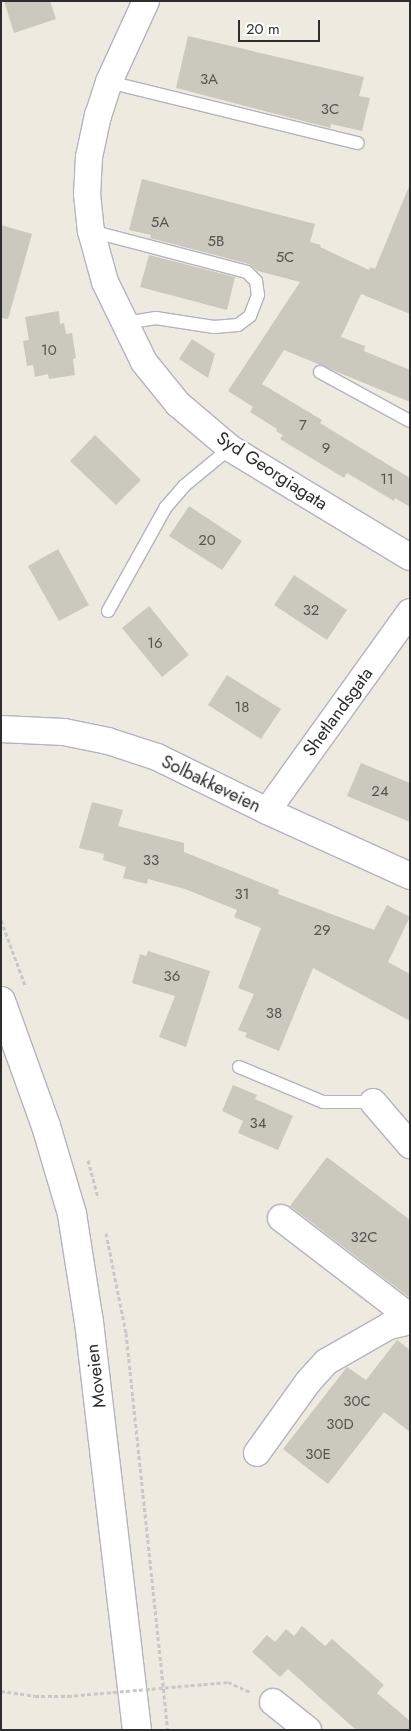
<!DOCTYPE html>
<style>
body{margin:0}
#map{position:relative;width:411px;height:1731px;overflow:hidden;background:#efeadf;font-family:Jost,sans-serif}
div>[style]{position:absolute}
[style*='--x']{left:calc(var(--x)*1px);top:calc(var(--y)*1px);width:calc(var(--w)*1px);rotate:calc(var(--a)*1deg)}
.building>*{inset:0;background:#cbc8bd}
.path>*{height:3px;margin-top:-1.5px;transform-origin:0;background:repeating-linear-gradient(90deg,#c8c8c8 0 4px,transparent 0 6.5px)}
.roads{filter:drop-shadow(1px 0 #b3b3c1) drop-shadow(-1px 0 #b3b3c1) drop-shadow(0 1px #b3b3c1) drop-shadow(0 -1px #b3b3c1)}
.service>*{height:12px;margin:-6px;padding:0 6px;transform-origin:6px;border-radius:6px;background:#fff}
.minor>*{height:26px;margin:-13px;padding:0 13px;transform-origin:13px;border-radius:13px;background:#fff}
.tertiary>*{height:28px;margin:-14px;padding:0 14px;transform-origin:14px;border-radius:14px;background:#fff}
.path-bridge>*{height:3px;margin-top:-1.5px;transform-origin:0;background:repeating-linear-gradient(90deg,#c8c8c8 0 4px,transparent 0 6.5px)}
span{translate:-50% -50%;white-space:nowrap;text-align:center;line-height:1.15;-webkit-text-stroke:4px #fff;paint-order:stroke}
.number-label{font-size:15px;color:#545451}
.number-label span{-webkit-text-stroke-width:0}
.street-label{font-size:18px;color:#2d2d2d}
.frame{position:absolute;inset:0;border:2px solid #2d2d2d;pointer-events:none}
.scale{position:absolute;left:238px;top:20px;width:82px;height:22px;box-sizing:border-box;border:2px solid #2d2d2d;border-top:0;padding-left:6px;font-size:15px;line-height:18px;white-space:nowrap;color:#2d2d2d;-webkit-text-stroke:4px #fff;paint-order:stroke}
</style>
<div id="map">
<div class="building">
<div style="clip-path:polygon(4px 1px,50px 1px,56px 19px,14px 33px)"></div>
<div style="clip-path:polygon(188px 36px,364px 77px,359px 96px,370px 98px,362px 131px,331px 124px,330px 128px,176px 88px)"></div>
<div style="clip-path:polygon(142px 179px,315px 224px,310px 242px,321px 245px,320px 247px,369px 270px,370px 267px,375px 269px,410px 184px,410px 314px,361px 294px,341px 337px,365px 346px,364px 351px,410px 370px,410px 402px,284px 350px,262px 384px,322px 420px,320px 423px,410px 478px,410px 507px,395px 498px,394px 501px,347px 473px,344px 478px,280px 439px,283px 435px,276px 431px,277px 429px,250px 412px,253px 407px,228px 391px,300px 282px,258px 271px,249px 264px,150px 238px,151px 235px,129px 230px)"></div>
<div style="clip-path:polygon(1px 225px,32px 234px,8px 319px,1px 318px)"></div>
<div style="clip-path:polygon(149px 255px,235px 277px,227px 310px,140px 287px)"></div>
<div style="clip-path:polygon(59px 311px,60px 324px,64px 323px,66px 334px,72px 333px,76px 358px,73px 359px,75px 375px,49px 379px,48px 374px,35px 377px,33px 365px,27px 366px,23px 341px,29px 340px,25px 317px)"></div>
<div style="clip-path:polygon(192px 339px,215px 354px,208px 378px,179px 359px)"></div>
<div style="clip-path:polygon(95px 435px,141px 480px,116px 505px,70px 461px)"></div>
<div style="clip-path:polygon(189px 506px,242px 541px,222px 570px,169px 536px)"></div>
<div style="clip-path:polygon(58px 549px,89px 605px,59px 621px,28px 566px)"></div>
<div style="clip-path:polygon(294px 575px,347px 610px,327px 640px,274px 605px)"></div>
<div style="clip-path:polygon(149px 606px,189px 655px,162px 677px,122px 628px)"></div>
<div style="clip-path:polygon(227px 675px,281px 709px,261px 739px,208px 705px)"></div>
<div style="clip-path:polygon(361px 763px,410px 783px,410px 822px,347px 796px)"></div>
<div style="clip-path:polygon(92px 802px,123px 810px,118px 826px,184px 843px,184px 852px,279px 890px,278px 894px,374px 930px,387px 905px,410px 917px,388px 962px,410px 974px,410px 1021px,313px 968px,279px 1051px,245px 1037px,247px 1033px,238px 1030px,254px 994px,238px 988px,261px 928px,234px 917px,237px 910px,185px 889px,148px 879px,147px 884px,123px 878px,126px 867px,103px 860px,104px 854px,79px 848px)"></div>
<div style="clip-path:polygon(148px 951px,210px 971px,186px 1047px,159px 1037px,175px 996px,132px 983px,140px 954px,146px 956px)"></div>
<div style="clip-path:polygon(233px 1085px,257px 1095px,255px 1099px,293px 1116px,278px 1150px,238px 1133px,243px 1121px,222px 1111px)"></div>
<div style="clip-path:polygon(327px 1157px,410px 1220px,410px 1298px,290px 1206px)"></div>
<div style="clip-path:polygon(397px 1340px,410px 1350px,410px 1432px,384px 1412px,328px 1484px,283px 1449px,347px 1367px,366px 1380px)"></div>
<div style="clip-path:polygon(302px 1626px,325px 1646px,332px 1639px,384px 1685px,377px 1693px,410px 1721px,410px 1730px,356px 1730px,288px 1669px,280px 1677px,252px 1652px,267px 1635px,275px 1642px,286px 1629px,294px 1636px)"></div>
</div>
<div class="path">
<div style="--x:1;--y:920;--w:69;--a:69.7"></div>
<div style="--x:88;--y:1160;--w:39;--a:75"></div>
<div style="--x:106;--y:1233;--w:102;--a:78.7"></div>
<div style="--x:126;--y:1333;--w:399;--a:84"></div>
<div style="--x:228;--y:1682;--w:24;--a:24"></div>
<div style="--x:1;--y:1691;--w:34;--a:8"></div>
<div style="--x:35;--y:1696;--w:33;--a:0"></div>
</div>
<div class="roads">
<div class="service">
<div style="--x:109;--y:82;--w:256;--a:13.8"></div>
<div style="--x:91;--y:231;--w:161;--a:14.7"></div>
<div style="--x:247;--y:272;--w:13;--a:45"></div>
<div style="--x:256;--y:281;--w:14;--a:82"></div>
<div style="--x:258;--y:295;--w:22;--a:111"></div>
<div style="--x:250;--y:316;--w:15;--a:143"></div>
<div style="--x:238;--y:325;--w:24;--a:175"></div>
<div style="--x:214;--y:327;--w:59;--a:-171.2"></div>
<div style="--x:156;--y:318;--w:32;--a:171"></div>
<div style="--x:320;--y:372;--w:102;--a:28.6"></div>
<div style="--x:108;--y:611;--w:119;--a:-60.9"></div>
<div style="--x:166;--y:507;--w:28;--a:-49"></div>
<div style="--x:184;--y:486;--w:60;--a:-39.6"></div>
<div style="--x:239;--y:1067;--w:91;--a:22.6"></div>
<div style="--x:323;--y:1102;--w:50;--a:0"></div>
</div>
<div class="minor">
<div style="--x:146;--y:1;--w:89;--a:114.6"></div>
<div style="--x:109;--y:82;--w:35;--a:108"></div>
<div style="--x:98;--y:115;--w:43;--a:102.1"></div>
<div style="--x:89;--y:157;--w:37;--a:93"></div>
<div style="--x:87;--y:194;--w:37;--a:84"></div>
<div style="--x:91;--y:231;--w:53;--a:74.6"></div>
<div style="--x:105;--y:282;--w:89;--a:64"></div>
<div style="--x:144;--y:362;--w:54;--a:51"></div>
<div style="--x:178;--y:404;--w:68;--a:40.2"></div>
<div style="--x:230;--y:448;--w:210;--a:31.2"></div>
<div style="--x:1;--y:729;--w:63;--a:2.7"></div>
<div style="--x:64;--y:732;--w:45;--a:11.6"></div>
<div style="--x:108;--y:741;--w:52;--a:18.1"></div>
<div style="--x:157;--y:757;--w:123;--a:26.1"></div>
<div style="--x:267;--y:811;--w:157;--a:24.4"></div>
<div style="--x:267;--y:811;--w:245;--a:-54.3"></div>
<div style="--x:373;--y:1102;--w:57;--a:49.3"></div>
<div style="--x:281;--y:1218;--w:163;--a:37.5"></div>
<div style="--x:257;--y:1453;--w:87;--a:-54.3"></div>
<div style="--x:308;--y:1382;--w:27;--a:-48"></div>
<div style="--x:326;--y:1362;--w:73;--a:-29.7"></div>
<div style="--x:389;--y:1326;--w:22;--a:-13"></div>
<div style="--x:273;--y:1702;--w:45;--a:38.7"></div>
</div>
<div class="tertiary">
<div style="--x:1;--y:1001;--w:133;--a:70.2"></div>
<div style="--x:46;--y:1126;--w:92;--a:73.5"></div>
<div style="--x:72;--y:1214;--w:109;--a:81.1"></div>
<div style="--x:89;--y:1322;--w:411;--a:83.3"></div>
</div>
</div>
<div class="path-bridge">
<div style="--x:68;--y:1696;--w:161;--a:-5"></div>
</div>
<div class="number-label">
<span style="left:209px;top:80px">3A</span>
<span style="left:330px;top:110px">3C</span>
<span style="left:160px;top:223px">5A</span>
<span style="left:216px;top:242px">5B</span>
<span style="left:285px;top:258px">5C</span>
<span style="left:49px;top:351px">10</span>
<span style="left:303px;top:426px">7</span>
<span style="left:326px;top:449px">9</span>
<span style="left:387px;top:480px">11</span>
<span style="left:207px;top:541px">20</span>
<span style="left:311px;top:611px">32</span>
<span style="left:155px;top:644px">16</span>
<span style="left:242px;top:708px">18</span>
<span style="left:380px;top:792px">24</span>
<span style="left:151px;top:861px">33</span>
<span style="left:242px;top:895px">31</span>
<span style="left:322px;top:931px">29</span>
<span style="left:172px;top:977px">36</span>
<span style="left:274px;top:1014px">38</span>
<span style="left:258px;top:1124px">34</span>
<span style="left:364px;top:1238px">32C</span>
<span style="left:357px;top:1402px">30C</span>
<span style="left:340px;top:1425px">30D</span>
<span style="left:318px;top:1455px">30E</span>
</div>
<div class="street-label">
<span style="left:272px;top:471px;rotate:33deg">Syd Georgiagata</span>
<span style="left:338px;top:712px;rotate:-54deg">Shetlandsgata</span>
<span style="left:211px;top:784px;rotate:26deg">Solbakkeveien</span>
<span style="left:96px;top:1376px;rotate:-97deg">Moveien</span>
</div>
<div class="frame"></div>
<div class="scale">20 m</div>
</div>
